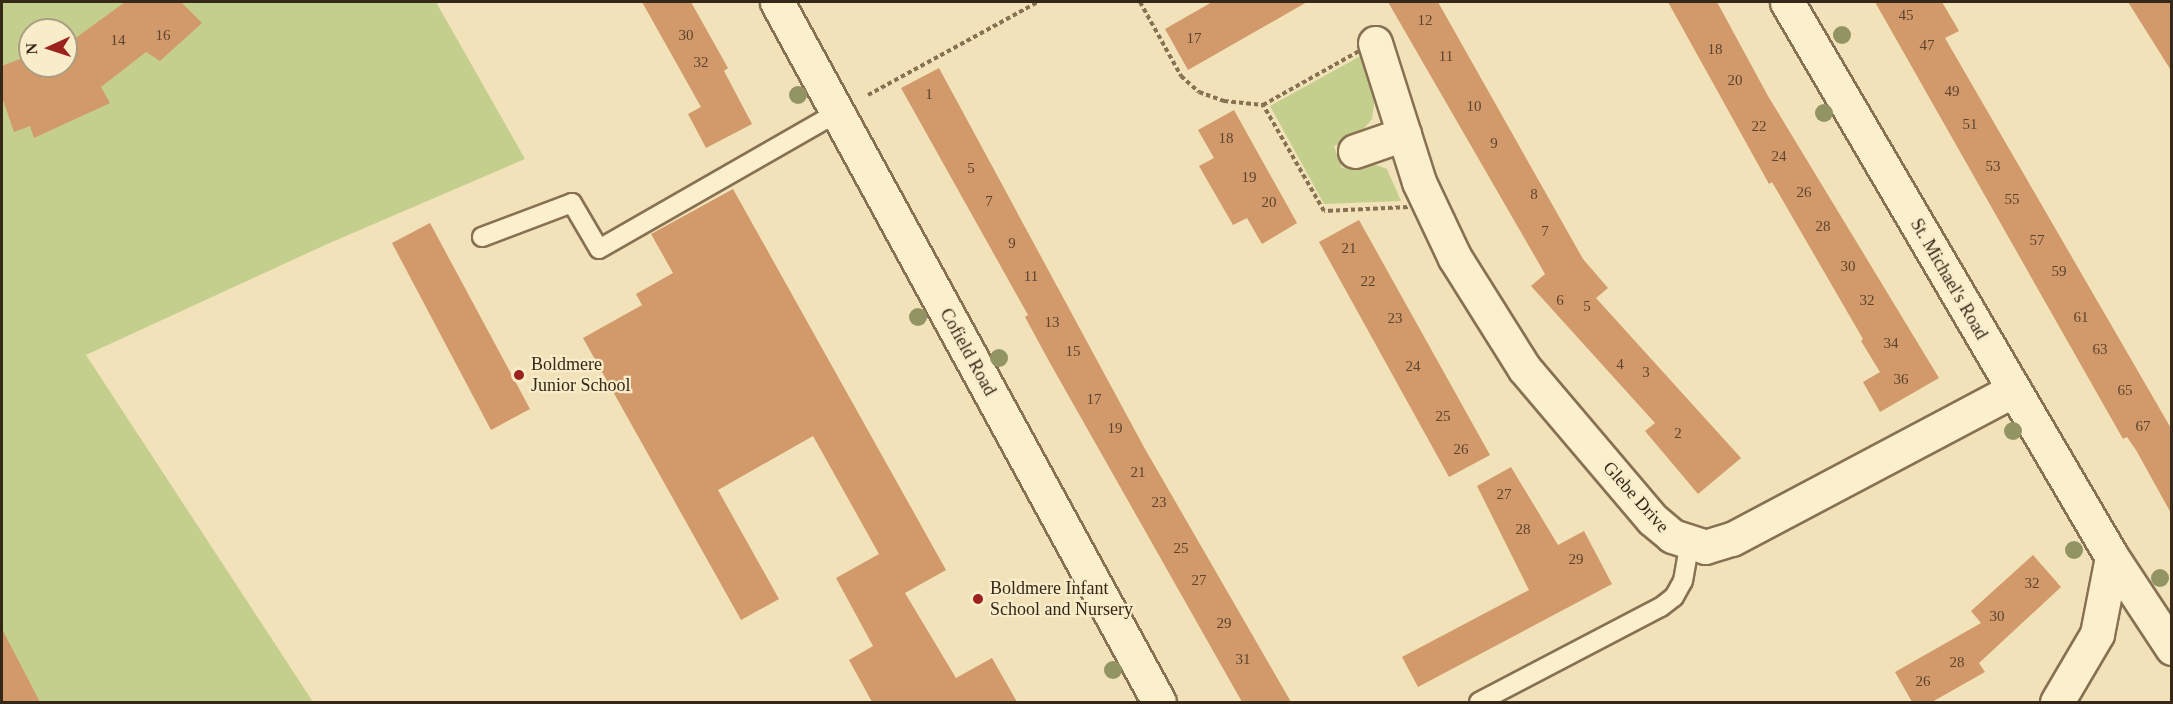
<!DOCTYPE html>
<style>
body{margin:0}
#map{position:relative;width:2173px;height:704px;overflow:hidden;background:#f1e2b9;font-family:"Times New Roman",serif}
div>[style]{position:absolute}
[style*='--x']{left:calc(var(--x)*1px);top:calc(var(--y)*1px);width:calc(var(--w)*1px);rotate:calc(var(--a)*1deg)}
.green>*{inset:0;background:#c5cf8d}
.building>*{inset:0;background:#d29a6b}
.path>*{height:4px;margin-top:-2px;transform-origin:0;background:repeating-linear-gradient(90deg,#887153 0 4.5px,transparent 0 7.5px)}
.roads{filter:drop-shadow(2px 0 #887153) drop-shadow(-2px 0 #887153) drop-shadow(0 2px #887153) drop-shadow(0 -2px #887153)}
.service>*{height:18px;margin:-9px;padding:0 9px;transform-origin:9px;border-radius:9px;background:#fcefcc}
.minor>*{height:33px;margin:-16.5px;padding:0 16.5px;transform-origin:16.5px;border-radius:16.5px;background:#fcefcc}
.trees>*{width:18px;height:18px;margin:-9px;border-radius:50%;background:#929464}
.dots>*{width:16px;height:16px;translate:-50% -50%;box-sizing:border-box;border:3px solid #f8ecc9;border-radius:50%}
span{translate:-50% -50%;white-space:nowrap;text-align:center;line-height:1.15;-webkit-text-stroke:4.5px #f8ecc9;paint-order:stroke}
.number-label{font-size:15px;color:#5d442e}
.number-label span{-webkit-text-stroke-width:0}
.street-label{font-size:18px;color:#362819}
.poi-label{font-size:18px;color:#362819}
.left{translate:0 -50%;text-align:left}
.frame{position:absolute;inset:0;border:3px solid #362819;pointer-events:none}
.north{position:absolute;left:18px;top:18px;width:60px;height:60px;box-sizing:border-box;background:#f8ecc9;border:2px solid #aa9e83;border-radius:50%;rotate:267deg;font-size:16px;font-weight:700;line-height:24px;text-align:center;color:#362819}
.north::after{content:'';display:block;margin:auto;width:21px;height:27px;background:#9c221e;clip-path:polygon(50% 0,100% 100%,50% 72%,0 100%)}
</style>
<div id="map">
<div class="green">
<div style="clip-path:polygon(evenodd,2px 2px,436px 2px,525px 159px,325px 245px,86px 355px,313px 702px,2px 702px,2px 2px,30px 30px,66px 30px,66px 66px,30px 66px,30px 30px)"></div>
<div style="clip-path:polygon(1382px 44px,1372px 119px,1357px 137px,1334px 146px,1342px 168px,1371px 163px,1387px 169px,1401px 201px,1324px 204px,1270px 106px)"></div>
</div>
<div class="building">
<div style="clip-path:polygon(125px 2px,181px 2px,202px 23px,160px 61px,146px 52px,101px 87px,110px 103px,34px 138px,30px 126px,14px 132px,2px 97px,2px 66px,30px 55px,30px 66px,66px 66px,66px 45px)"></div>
<div style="clip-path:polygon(642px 2px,691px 2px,728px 68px,724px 71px,752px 124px,706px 148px,688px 114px,701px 107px)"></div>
<div style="clip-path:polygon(1212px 2px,1307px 2px,1188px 70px,1165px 29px)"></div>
<div style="clip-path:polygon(1388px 2px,1438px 2px,1583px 259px,1608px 288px,1596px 298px,1741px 458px,1698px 494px,1645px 431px,1655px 423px,1531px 286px,1545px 274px)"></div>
<div style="clip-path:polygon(1668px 2px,1717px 2px,1768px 96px,1939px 378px,1880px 412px,1863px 382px,1880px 372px,1861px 341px,1863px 339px,1772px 182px,1769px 184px)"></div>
<div style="clip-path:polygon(1875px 2px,1942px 2px,1959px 31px,1945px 38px,2172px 430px,2172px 515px,2136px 450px,2127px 437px,2123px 439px)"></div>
<div style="clip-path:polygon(2128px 2px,2172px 2px,2172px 72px)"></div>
<div style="clip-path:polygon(939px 68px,1145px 449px,1291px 702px,1242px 702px,1050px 363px,1025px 317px,1028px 315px,901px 88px)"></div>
<div style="clip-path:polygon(1234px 110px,1297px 223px,1262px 244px,1247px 218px,1233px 225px,1199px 166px,1214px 158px,1198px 130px)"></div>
<div style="clip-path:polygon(733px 189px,946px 570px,905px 593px,956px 678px,992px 658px,1017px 702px,872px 702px,849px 660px,873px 646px,836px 578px,879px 554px,813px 436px,718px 490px,779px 599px,741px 620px,583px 338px,642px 305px,636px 294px,673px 273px,651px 234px)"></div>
<div style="clip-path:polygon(1359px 220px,1490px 455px,1449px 477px,1319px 242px)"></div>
<div style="clip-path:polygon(430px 223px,530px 409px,491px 430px,392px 243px)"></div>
<div style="clip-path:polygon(1511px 467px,1558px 545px,1584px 531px,1612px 584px,1418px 687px,1402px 657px,1529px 590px,1477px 486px)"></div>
<div style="clip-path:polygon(2033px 555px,2061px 587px,1979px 663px,1985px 672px,1932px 702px,1912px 702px,1895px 672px,1981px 623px,1971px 611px)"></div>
<div style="clip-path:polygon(2px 629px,40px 702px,2px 702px)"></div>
</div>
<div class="path">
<div style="--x:1140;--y:2;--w:85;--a:61"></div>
<div style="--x:1181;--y:76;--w:24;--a:42"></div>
<div style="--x:1199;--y:92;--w:27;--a:20"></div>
<div style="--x:1224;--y:101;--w:39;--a:6"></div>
<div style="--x:1386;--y:36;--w:174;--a:70.8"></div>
<div style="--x:1443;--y:200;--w:14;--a:155"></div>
<div style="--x:1430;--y:206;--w:106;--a:177.3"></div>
<div style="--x:1324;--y:211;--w:122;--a:-119.9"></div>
<div style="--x:1263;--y:105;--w:141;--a:-29.3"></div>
<div style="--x:868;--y:95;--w:194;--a:-28.7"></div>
</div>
<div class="roads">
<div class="service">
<div style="--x:482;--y:237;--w:96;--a:-20.7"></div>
<div style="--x:572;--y:203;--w:53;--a:59.6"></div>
<div style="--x:599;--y:249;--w:275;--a:-29.8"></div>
<div style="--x:1479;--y:702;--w:205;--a:-27.6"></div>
<div style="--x:1661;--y:607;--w:16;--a:-38"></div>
<div style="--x:1674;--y:597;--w:18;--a:-61"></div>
<div style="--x:1683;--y:581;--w:40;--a:-80"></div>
</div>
<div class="minor">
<div style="--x:777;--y:2;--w:797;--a:61.38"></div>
<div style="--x:1787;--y:2;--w:643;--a:59.65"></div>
<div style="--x:2112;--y:557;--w:109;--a:56.6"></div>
<div style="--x:1375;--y:43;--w:146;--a:72.4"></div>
<div style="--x:1419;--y:182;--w:84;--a:64.7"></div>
<div style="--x:1455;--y:258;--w:130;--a:57.9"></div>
<div style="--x:1524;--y:368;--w:198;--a:49.7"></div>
<div style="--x:1652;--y:519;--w:26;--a:40"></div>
<div style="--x:1672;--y:536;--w:35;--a:18"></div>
<div style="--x:1705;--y:547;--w:28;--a:-17"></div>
<div style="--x:1732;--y:539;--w:318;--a:-27.9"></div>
<div style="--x:1355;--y:151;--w:52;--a:-19.1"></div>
<div style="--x:2057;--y:702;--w:79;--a:-59.5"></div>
<div style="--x:2097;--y:634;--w:78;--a:-79"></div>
</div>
</div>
<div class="trees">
<div style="left:1842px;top:35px"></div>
<div style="left:798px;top:95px"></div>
<div style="left:1824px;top:113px"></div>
<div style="left:918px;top:317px"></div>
<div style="left:999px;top:358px"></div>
<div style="left:2013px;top:431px"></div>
<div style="left:2074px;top:550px"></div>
<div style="left:2160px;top:578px"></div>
<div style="left:1113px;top:670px"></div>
</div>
<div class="dots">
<div style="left:519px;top:375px;background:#9c221e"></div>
<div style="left:978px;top:599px;background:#9c221e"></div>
</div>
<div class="number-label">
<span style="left:1906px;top:16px">45</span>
<span style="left:1425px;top:21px">12</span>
<span style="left:163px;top:36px">16</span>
<span style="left:686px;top:36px">30</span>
<span style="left:1194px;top:39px">17</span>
<span style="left:118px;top:41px">14</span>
<span style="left:1927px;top:46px">47</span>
<span style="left:1715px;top:50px">18</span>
<span style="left:1446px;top:57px">11</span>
<span style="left:701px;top:63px">32</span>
<span style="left:1735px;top:81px">20</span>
<span style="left:1952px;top:92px">49</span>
<span style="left:929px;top:95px">1</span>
<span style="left:1474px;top:107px">10</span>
<span style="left:1970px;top:125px">51</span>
<span style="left:1759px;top:127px">22</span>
<span style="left:1226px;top:139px">18</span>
<span style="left:1494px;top:144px">9</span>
<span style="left:1779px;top:157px">24</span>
<span style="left:1993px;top:167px">53</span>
<span style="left:971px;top:169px">5</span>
<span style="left:1249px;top:178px">19</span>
<span style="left:1804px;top:193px">26</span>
<span style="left:1534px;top:195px">8</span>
<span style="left:2012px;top:200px">55</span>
<span style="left:989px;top:202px">7</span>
<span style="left:1269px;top:203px">20</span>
<span style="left:1823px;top:227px">28</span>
<span style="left:1545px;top:232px">7</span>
<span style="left:2037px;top:241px">57</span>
<span style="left:1012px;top:244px">9</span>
<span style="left:1349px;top:249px">21</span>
<span style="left:1848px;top:267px">30</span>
<span style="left:2059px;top:272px">59</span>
<span style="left:1031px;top:277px">11</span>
<span style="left:1368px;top:282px">22</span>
<span style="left:1560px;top:301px">6</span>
<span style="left:1867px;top:301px">32</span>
<span style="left:1587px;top:307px">5</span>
<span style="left:2081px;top:318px">61</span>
<span style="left:1395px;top:319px">23</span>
<span style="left:1052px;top:323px">13</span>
<span style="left:1891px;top:344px">34</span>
<span style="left:2100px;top:350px">63</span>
<span style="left:1073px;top:352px">15</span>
<span style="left:1620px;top:365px">4</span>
<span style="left:1413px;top:367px">24</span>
<span style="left:1646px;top:373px">3</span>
<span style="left:1901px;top:380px">36</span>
<span style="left:2125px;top:391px">65</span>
<span style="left:1094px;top:400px">17</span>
<span style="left:1443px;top:417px">25</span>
<span style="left:2143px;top:427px">67</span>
<span style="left:1115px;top:429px">19</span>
<span style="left:1678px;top:434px">2</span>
<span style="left:1461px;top:450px">26</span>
<span style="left:1138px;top:473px">21</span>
<span style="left:1504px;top:495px">27</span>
<span style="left:1159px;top:503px">23</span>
<span style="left:1523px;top:530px">28</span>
<span style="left:1181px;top:549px">25</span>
<span style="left:1576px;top:560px">29</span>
<span style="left:1199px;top:581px">27</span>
<span style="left:2032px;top:584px">32</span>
<span style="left:1997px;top:617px">30</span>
<span style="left:1224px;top:624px">29</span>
<span style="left:1243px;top:660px">31</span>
<span style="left:1957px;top:663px">28</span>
<span style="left:1923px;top:682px">26</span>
</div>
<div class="street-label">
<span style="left:1949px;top:279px;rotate:60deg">St. Michael's Road</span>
<span style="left:968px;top:352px;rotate:61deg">Cofield Road</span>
<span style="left:1636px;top:497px;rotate:48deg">Glebe Drive</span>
</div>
<div class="poi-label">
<span class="left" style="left:531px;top:375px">Boldmere<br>Junior School</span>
<span class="left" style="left:990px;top:599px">Boldmere Infant<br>School and Nursery</span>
</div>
<div class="frame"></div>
<div class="north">N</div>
</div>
